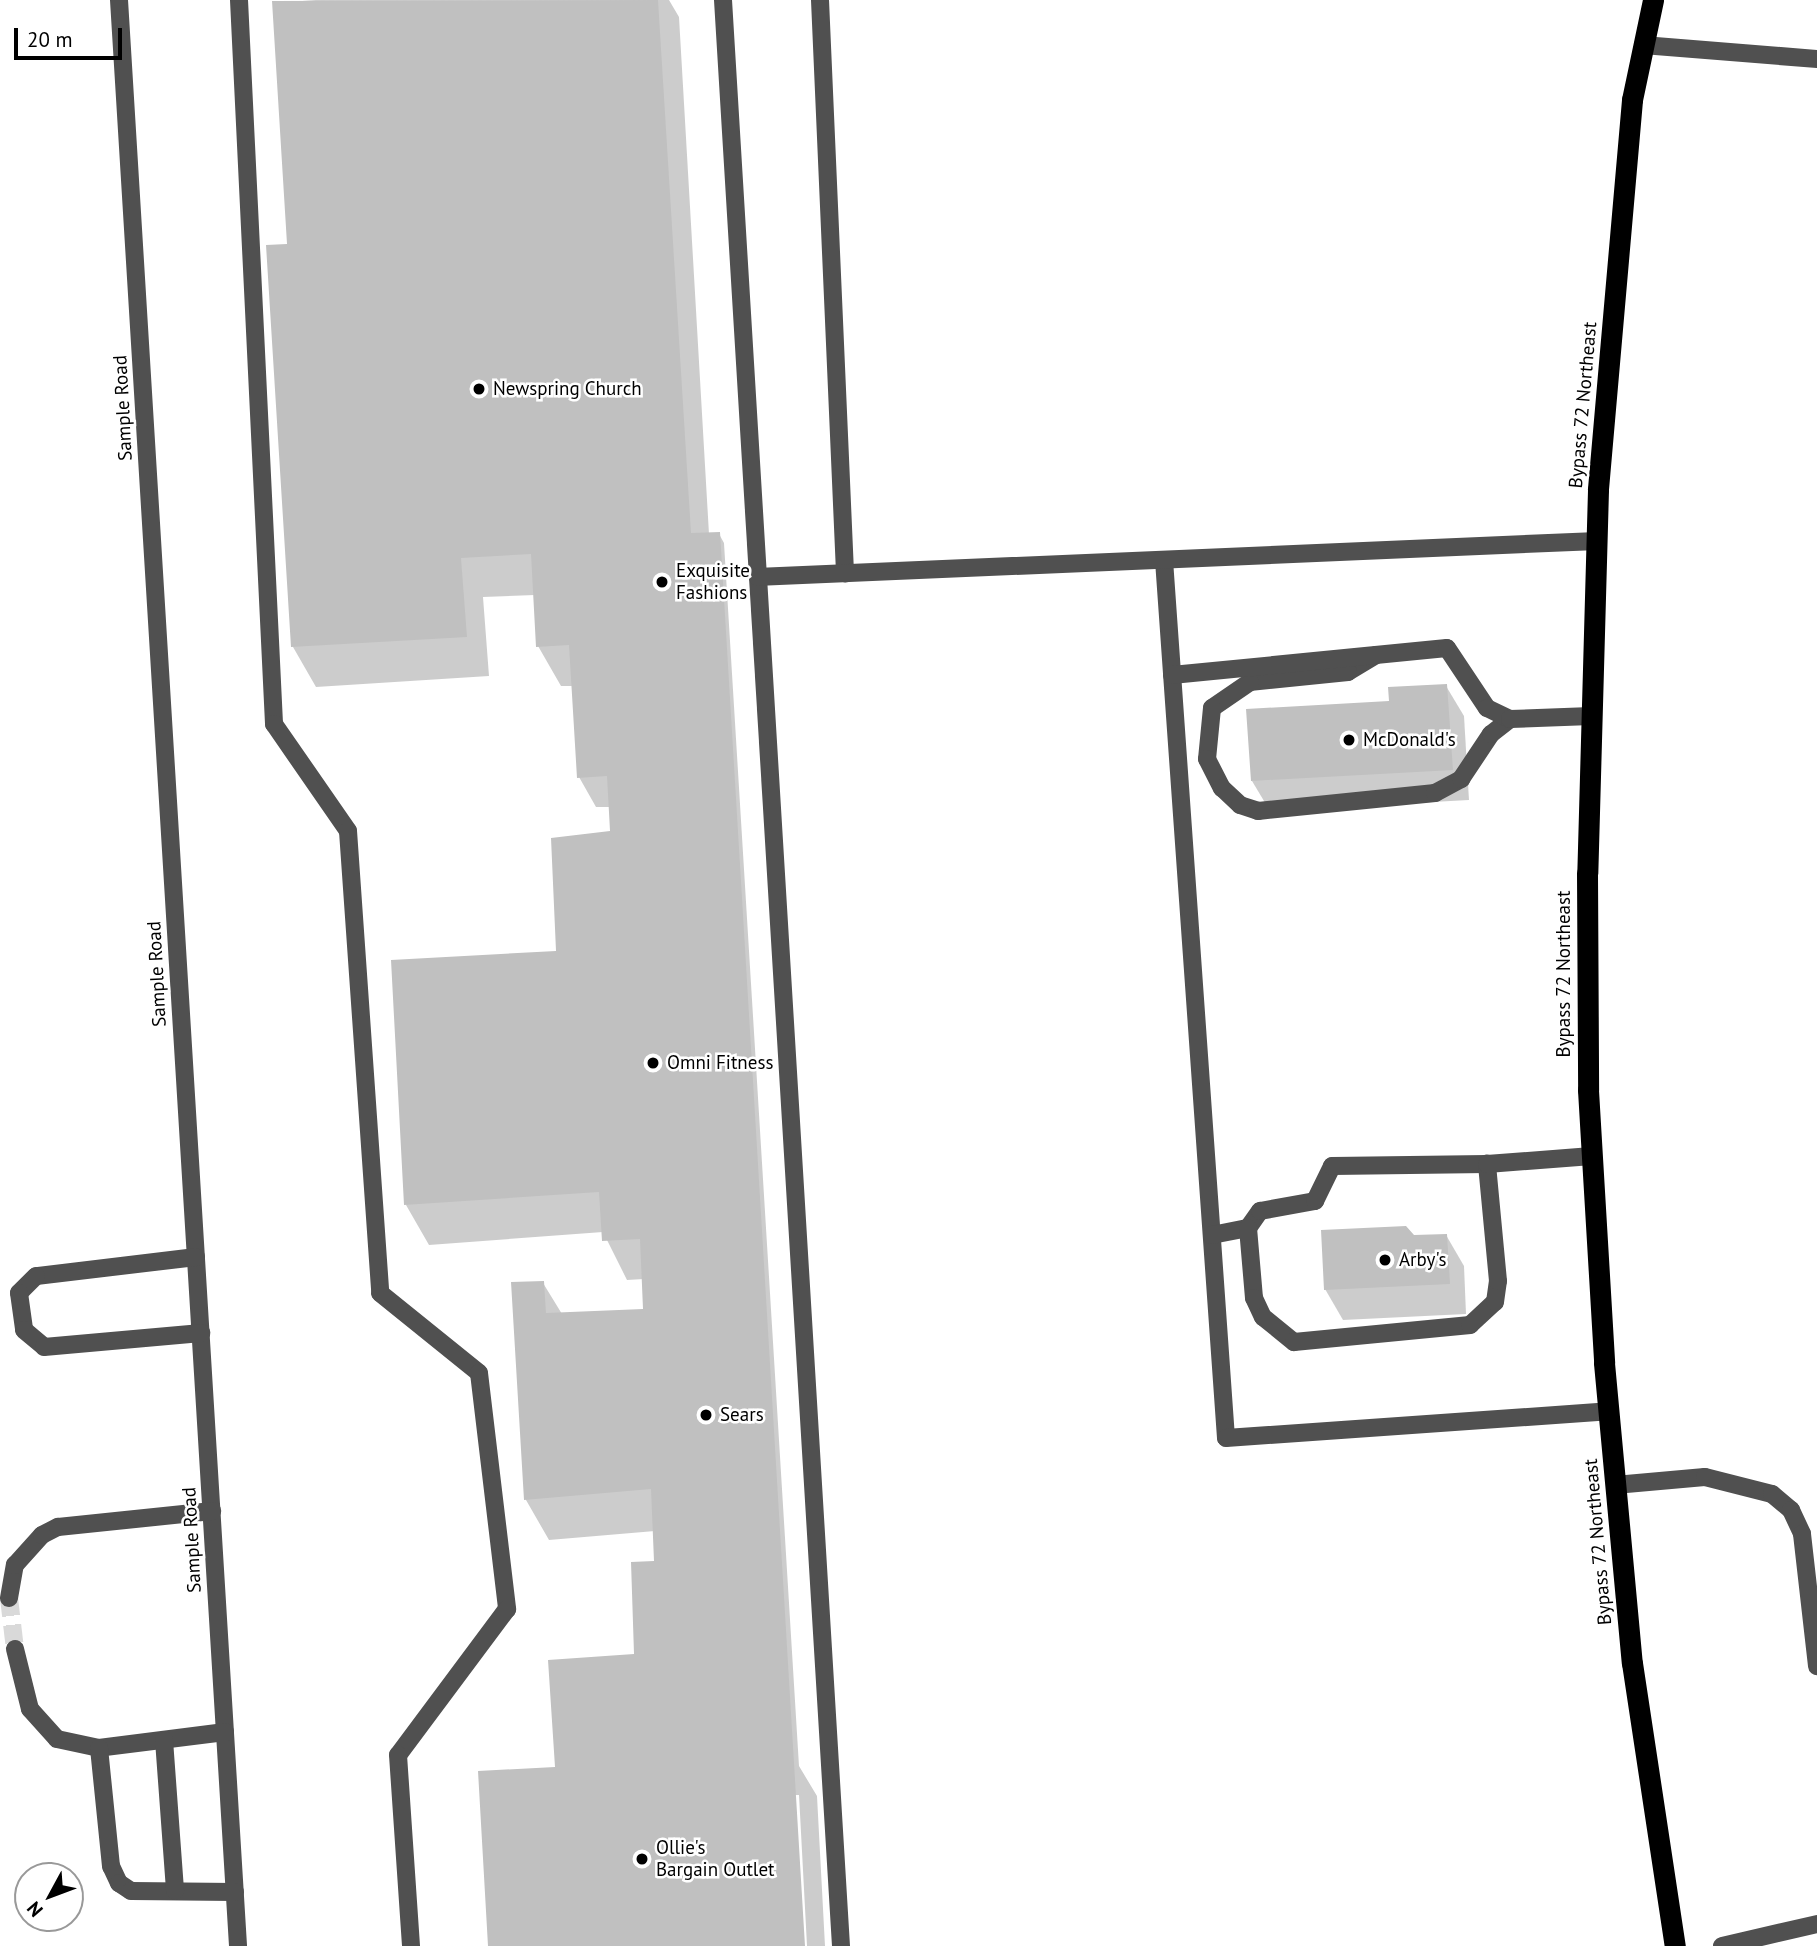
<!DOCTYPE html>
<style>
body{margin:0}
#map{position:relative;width:1817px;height:1946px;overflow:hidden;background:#fff;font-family:"PT Sans",sans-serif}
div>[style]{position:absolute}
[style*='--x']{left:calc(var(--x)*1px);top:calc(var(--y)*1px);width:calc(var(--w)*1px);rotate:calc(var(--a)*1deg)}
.shadow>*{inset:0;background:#0003}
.building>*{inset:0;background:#c0c0c0}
.minor-tunnel>*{height:18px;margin-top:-9px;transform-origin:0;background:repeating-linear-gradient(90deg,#d9d9d9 0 18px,transparent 0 27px)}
.minor>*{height:18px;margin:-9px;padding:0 9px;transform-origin:9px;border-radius:9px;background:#505050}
.highway>*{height:21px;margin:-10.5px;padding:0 10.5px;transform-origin:10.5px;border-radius:10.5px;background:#000}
.dots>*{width:19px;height:19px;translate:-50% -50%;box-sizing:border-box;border:4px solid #fff;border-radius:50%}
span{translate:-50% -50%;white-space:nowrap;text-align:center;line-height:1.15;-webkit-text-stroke:5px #fff;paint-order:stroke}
.poi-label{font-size:19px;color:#000}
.left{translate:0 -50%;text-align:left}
.street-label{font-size:19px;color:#000}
.north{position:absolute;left:14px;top:1862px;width:70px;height:70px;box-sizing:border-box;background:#fff;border:2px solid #999;border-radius:50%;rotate:229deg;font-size:19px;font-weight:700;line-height:28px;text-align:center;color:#000}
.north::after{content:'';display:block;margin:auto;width:24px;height:32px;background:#000;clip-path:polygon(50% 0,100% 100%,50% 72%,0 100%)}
.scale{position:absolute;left:14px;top:28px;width:108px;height:32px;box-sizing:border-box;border:4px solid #000;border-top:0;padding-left:9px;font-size:21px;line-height:24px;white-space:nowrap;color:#000;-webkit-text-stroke:5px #fff;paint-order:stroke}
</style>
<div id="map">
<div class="shadow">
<div style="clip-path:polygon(316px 0,669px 0,679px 17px,709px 534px,719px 534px,724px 543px,799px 1766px,817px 1796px,825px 1946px,807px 1946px,799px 1795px,795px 1795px,804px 1946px,490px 1946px,557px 1769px,636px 1656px,656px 1563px,655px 1531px,549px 1540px,526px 1500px,513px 1284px,543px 1283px,562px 1314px,645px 1310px,644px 1279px,627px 1280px,603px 1232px,429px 1245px,406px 1205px,558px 953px,612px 833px,611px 807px,596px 807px,579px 777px,573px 686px,561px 686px,538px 646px,535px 595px,483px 597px,489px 676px,316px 687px,293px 647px,289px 246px,274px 3px)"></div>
<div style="clip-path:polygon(1446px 686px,1464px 716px,1469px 800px,1270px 811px,1252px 781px)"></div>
<div style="clip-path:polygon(1446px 1235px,1464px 1266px,1466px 1314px,1343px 1320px,1325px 1289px,1413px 1237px)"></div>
</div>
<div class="building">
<div style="clip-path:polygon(658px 0,691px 533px,720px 532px,805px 1946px,488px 1946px,478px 1771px,555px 1767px,548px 1660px,634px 1654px,631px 1562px,654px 1561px,651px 1489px,524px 1500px,511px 1282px,544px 1281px,546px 1313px,643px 1309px,640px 1239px,602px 1241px,599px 1192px,404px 1205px,391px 960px,556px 951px,551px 838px,610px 831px,607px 776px,577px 778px,569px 645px,536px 647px,531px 554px,461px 558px,467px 637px,291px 647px,266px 245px,287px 244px,272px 1px)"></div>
<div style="clip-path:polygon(1447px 684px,1453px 770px,1251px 781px,1246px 709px,1389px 701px,1388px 687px)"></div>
<div style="clip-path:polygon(1406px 1226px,1414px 1235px,1447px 1234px,1450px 1284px,1324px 1290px,1321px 1230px)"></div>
</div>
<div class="minor-tunnel">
<div style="--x:9;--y:1598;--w:51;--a:83.3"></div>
</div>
<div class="minor">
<div style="--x:119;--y:0;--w:1950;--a:86.5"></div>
<div style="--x:239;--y:0;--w:725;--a:87.23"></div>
<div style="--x:274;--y:724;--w:130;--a:55.3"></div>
<div style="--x:348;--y:831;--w:463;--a:86"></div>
<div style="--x:380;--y:1293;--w:127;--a:38.9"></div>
<div style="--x:479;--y:1373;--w:238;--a:83.2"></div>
<div style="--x:507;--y:1609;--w:182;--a:126.7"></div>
<div style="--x:398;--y:1755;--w:191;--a:86.1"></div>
<div style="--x:723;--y:0;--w:1950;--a:86.53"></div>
<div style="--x:820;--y:0;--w:574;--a:87.5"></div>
<div style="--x:1643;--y:45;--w:175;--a:4.6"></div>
<div style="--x:1164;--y:560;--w:880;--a:85.96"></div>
<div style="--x:1226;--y:1438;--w:383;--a:-4"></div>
<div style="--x:758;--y:577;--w:840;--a:-2.46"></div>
<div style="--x:1376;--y:655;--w:33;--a:149"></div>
<div style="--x:1348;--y:672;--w:99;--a:174.2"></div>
<div style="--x:1250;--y:682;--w:46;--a:145.6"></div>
<div style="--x:1212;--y:708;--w:51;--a:95.6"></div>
<div style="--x:1207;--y:759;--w:33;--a:63"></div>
<div style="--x:1222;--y:788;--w:25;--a:43"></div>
<div style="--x:1240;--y:805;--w:19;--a:18"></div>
<div style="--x:1258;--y:811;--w:178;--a:-5.8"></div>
<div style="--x:1435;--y:793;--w:30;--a:-28"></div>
<div style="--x:1461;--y:779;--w:54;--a:-56.3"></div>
<div style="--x:1491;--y:734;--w:24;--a:-38"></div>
<div style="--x:1172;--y:675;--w:276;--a:-5.6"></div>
<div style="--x:1447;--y:648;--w:72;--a:56.3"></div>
<div style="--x:1487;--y:708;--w:25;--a:26"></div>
<div style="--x:1510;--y:719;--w:81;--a:-2.1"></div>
<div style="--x:1248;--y:1228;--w:21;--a:-55"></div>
<div style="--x:1260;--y:1211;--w:56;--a:-10.3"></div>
<div style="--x:1315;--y:1201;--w:39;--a:-64"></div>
<div style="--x:1332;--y:1166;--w:155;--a:-0.7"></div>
<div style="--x:1212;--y:1235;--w:37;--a:-11"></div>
<div style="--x:1248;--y:1228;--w:70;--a:85.1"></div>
<div style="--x:1254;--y:1298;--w:21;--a:65"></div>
<div style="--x:1263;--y:1317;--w:40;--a:39"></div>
<div style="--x:1294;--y:1342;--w:177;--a:-5.5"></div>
<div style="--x:1470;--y:1325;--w:34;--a:-43"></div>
<div style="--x:1495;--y:1302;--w:21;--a:-82"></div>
<div style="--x:1498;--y:1281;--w:118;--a:-95.4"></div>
<div style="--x:1487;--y:1164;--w:105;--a:-4.4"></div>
<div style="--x:196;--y:1257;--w:161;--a:173.2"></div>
<div style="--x:36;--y:1276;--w:24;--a:135"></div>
<div style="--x:19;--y:1293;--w:37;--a:82"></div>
<div style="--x:24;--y:1330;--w:26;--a:40"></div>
<div style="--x:44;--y:1347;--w:158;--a:-5.1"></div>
<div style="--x:1615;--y:1485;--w:90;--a:-5.1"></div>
<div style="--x:1705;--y:1477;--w:69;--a:14.2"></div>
<div style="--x:1772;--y:1494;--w:25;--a:40"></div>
<div style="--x:1791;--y:1510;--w:26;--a:65"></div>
<div style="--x:1802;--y:1534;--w:133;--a:83.5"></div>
<div style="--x:9;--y:1598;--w:34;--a:-80"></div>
<div style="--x:15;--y:1565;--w:40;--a:-48"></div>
<div style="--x:42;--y:1535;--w:18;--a:-27"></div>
<div style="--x:58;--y:1527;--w:155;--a:-5.9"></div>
<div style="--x:15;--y:1649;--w:62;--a:76"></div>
<div style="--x:30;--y:1709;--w:40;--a:48"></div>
<div style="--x:57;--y:1739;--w:43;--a:12.1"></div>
<div style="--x:225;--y:1732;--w:127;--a:172.8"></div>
<div style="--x:99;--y:1748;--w:119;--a:84.2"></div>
<div style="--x:111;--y:1866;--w:19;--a:65"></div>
<div style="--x:119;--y:1883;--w:14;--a:34"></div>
<div style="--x:131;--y:1891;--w:104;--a:0.6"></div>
<div style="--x:164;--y:1740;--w:151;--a:85.8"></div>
<div style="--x:1722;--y:1946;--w:98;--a:-13"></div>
</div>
<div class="highway">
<div style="--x:1653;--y:0;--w:102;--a:101.9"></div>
<div style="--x:1632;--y:100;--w:391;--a:95"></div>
<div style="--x:1598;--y:490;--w:383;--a:91.6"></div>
<div style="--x:1587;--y:873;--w:217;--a:89.7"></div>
<div style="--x:1588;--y:1090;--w:273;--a:86.6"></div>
<div style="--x:1604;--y:1363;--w:301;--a:84.7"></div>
<div style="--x:1632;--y:1663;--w:286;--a:81.4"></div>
</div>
<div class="dots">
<div style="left:479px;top:389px;background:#000"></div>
<div style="left:662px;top:582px;background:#000"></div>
<div style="left:1349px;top:740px;background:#000"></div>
<div style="left:653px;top:1063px;background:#000"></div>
<div style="left:1385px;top:1260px;background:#000"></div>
<div style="left:706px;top:1415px;background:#000"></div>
<div style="left:642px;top:1859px;background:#000"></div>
</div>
<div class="poi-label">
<span class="left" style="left:493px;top:389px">Newspring Church</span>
<span class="left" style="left:676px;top:582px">Exquisite<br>Fashions</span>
<span class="left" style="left:1363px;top:740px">McDonald's</span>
<span class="left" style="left:667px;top:1063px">Omni Fitness</span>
<span class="left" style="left:1399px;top:1260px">Arby's</span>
<span class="left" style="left:720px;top:1415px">Sears</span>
<span class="left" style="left:656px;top:1859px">Ollie's<br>Bargain Outlet</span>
</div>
<div class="street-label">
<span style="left:1583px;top:405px;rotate:-85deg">Bypass 72 Northeast</span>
<span style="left:123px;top:408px;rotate:-93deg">Sample Road</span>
<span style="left:157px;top:974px;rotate:-93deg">Sample Road</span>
<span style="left:1564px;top:974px;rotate:-90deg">Bypass 72 Northeast</span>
<span style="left:192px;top:1540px;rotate:-93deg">Sample Road</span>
<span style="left:1598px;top:1542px;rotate:-95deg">Bypass 72 Northeast</span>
</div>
<div class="north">N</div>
<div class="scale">20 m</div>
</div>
